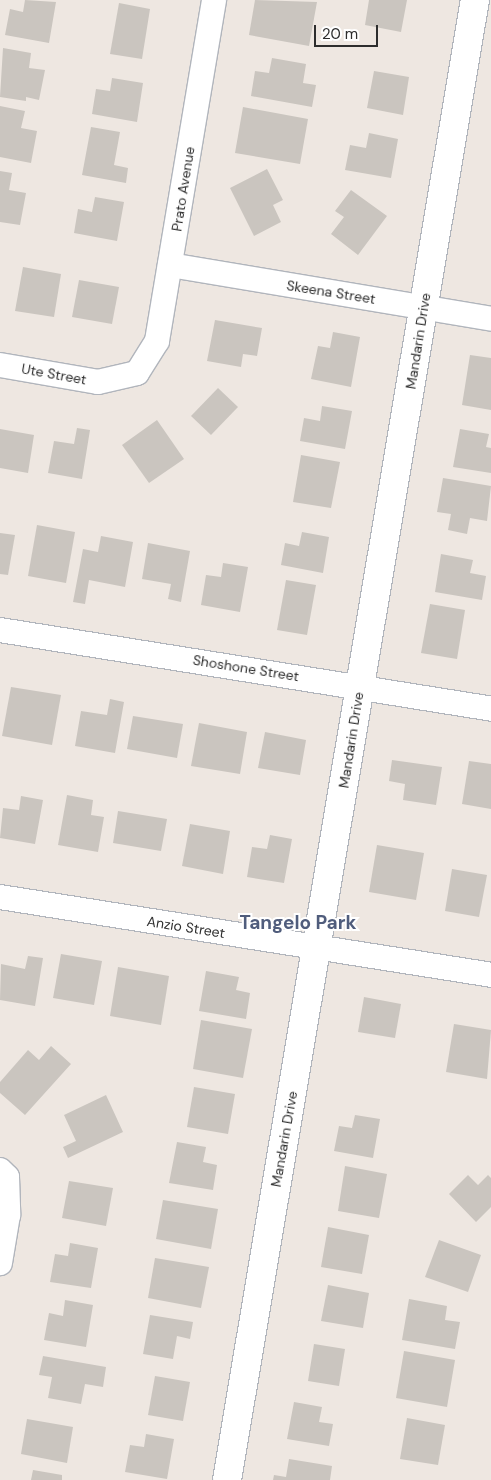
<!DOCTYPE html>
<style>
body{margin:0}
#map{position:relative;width:491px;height:1480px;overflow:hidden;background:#eee7e1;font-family:"DM Sans",sans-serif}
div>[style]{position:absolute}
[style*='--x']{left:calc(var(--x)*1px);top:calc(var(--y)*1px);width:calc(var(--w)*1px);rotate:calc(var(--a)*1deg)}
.building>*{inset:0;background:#cac5bf}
.roads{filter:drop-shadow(1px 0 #b1b5bc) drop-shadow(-1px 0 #b1b5bc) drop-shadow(0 1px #b1b5bc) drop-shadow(0 -1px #b1b5bc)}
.minor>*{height:24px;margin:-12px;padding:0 12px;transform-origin:12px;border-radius:12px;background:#fff}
.tertiary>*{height:28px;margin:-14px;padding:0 14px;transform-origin:14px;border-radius:14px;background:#fff}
span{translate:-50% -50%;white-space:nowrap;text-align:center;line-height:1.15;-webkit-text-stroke:4px #fff;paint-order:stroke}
.street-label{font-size:14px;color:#2d2d2d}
.district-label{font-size:19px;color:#505d7c;font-weight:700}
.scale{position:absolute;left:314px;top:25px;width:64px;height:22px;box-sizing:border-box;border:2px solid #2d2d2d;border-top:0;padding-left:6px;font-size:15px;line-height:18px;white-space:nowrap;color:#2d2d2d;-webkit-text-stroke:4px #fff;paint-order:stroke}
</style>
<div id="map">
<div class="building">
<div style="clip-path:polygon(25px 0,56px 2px,49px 43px,5px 35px,10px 9px,23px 12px)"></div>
<div style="clip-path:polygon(255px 0,317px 2px,309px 46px,249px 35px)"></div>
<div style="clip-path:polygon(369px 0,407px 0,401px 32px,365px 25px)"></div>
<div style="clip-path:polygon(119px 3px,150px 9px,142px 59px,110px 54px)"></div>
<div style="clip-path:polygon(3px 48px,31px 53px,29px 68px,45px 70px,39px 100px,26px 97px,26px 101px,0 97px)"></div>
<div style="clip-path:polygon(272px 58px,306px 64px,303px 83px,316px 85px,312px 107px,251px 96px,255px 71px,269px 73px)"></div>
<div style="clip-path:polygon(374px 71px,409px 77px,403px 115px,367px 108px)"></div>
<div style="clip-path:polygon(112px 78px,143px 83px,137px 122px,92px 114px,96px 89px,110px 91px)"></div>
<div style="clip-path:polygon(0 106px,25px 111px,21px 128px,37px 131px,31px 163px,0 157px)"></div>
<div style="clip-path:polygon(243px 107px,308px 119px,300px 164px,235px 153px)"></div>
<div style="clip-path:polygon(91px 127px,120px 132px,114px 165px,128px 168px,126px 183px,82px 175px)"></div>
<div style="clip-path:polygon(369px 133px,398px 139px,391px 178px,345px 170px,350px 145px,366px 148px)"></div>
<div style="clip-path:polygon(267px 169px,283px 200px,273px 205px,281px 222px,254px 236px,230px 188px)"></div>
<div style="clip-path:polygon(0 171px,12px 173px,9px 190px,26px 193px,20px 225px,0 222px)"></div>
<div style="clip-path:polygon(351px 190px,387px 216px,358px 255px,331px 234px,344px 217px,335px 211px)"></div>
<div style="clip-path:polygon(95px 197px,124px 202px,117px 241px,74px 233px,78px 209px,92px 212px)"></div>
<div style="clip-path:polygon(23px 267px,61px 274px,54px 317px,15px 311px)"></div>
<div style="clip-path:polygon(79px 280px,119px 287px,112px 324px,72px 317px)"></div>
<div style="clip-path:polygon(215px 320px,262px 328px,257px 356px,243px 354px,241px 367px,207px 361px)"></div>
<div style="clip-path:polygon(333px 332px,360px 337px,351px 387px,311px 379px,318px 346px,330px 348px)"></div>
<div style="clip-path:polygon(470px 355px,491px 358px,491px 410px,462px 405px)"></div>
<div style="clip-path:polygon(218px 388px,238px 407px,211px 435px,191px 416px)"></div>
<div style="clip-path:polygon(322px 406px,352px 411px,345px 449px,300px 441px,304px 418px,320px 421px)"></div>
<div style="clip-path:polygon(157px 420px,184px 459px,149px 483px,122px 445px)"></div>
<div style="clip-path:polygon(77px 428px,90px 430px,82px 479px,48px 473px,54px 441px,74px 444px)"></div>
<div style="clip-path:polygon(0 429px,34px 435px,28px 473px,0 468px)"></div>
<div style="clip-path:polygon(460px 429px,489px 434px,486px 447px,491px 448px,491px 473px,453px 467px)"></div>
<div style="clip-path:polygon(301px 455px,340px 462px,331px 508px,293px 502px)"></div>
<div style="clip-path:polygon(443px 478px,491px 486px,487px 521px,470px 518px,467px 534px,448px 530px,451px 514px,437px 512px)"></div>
<div style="clip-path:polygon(37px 525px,75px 532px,66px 583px,28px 576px)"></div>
<div style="clip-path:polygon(302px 532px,329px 537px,323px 573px,281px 565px,285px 543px,299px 546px)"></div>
<div style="clip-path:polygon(0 533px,15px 535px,8px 575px,0 574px)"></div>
<div style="clip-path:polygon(101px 536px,133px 542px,125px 587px,89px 580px,85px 604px,73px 602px,83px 549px,98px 552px)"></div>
<div style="clip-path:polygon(148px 543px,190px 551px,181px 602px,168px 599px,171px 584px,142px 579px)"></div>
<div style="clip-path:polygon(441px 554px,473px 560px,470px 573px,486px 576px,482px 600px,435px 592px)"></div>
<div style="clip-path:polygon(223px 563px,248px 567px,240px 612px,201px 605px,206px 575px,221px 577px)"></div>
<div style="clip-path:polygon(286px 580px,316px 585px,307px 635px,277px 630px)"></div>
<div style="clip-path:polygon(430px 604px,465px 610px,457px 659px,421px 653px)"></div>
<div style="clip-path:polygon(11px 687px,61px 695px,52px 745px,2px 736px)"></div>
<div style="clip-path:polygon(110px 699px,124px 702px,115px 753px,75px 746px,81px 711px,107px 715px)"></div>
<div style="clip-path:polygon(133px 716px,183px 724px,177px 758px,127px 749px)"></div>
<div style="clip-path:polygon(199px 723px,247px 732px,240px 774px,191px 766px)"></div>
<div style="clip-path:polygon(265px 732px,306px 740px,300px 775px,258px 768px)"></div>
<div style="clip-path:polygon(392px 760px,442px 767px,436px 805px,403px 800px,405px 784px,389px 781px)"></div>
<div style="clip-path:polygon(469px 761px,491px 764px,491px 809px,462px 804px)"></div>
<div style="clip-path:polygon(67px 795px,93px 800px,91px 815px,104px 817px,98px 852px,58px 845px)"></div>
<div style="clip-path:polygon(21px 796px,43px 800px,35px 844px,0 838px,3px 808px,19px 810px)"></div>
<div style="clip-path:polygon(118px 811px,167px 819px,161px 851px,113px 843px)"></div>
<div style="clip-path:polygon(190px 824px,230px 831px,223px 874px,182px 866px)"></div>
<div style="clip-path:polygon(270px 835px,292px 839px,284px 883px,247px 877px,252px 847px,267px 849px)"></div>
<div style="clip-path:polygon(377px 845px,424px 853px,416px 900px,369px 892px)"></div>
<div style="clip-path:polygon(452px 869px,487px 875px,479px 917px,445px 911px)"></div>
<div style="clip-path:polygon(61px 954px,102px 961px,94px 1005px,53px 998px)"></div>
<div style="clip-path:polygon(28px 956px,43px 958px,35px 1006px,0 1000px,1px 964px,25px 969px)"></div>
<div style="clip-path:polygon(118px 967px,169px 976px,161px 1025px,110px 1016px)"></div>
<div style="clip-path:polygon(206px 971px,239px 977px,236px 990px,250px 993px,246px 1019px,199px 1011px)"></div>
<div style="clip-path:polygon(364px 997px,401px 1004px,395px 1038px,358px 1032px)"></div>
<div style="clip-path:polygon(201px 1020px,252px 1029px,243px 1078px,193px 1069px)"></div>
<div style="clip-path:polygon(454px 1024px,491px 1030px,487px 1079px,446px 1072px)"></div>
<div style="clip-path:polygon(51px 1046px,71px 1064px,25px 1115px,0 1093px,0 1082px,28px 1050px,39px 1060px)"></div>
<div style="clip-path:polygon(194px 1087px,235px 1094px,228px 1134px,187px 1127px)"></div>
<div style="clip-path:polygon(106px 1095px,123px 1132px,68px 1158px,63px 1147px,76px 1141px,64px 1115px)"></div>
<div style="clip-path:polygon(355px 1115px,380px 1119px,373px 1158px,334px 1151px,339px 1126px,352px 1128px)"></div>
<div style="clip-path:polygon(177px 1142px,206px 1147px,203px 1162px,217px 1165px,213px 1190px,169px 1183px)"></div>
<div style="clip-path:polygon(345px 1166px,387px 1174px,379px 1218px,338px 1211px)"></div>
<div style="clip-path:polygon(468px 1175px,478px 1185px,488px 1175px,491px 1178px,491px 1207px,476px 1222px,449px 1194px)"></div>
<div style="clip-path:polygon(69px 1181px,113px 1188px,106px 1226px,62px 1218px)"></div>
<div style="clip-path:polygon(163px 1200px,218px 1209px,211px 1249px,156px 1239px)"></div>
<div style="clip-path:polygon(328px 1227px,369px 1235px,362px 1274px,321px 1267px)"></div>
<div style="clip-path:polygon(439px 1240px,481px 1255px,468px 1292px,425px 1277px)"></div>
<div style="clip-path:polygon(70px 1243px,98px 1248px,91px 1288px,50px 1282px,55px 1254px,68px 1256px)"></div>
<div style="clip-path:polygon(155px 1258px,209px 1267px,201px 1308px,148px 1298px)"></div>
<div style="clip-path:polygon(328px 1285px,369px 1293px,363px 1328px,321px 1321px)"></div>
<div style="clip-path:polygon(409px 1299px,447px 1306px,445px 1320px,460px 1322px,455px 1349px,402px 1340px)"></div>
<div style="clip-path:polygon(65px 1300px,93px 1305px,86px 1347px,44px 1340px,49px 1313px,63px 1316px)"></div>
<div style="clip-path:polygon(150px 1315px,193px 1322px,190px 1339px,177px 1336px,173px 1359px,143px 1354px)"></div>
<div style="clip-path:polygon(314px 1344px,345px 1349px,339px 1386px,308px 1381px)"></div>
<div style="clip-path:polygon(404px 1351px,455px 1360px,447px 1407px,396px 1398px)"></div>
<div style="clip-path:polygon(43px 1356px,106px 1367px,103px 1387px,85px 1384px,81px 1404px,48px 1398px,52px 1377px,39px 1375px)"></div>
<div style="clip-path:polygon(155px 1376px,190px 1382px,183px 1421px,148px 1415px)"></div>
<div style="clip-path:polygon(294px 1402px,322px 1407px,319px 1422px,333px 1424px,329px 1446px,287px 1439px)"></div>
<div style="clip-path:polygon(407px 1418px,445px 1425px,438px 1465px,400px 1459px)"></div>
<div style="clip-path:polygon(27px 1419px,73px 1427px,67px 1463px,21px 1454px)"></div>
<div style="clip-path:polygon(146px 1434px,174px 1439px,167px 1479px,125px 1472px,130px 1445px,144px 1447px)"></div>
<div style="clip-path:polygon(289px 1459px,332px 1466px,330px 1480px,273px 1480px,274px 1475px,286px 1477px)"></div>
<div style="clip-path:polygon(33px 1470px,62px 1475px,62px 1480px,31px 1480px)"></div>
</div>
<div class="roads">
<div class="minor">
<div style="--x:170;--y:265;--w:326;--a:9.5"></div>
<div style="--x:0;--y:365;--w:99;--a:9.8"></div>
<div style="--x:98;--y:382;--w:40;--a:-13"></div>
<div style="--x:137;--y:373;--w:38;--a:-58"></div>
<div style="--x:157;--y:341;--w:346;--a:-80.5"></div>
<div style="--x:0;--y:630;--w:497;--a:9.1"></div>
<div style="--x:0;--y:897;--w:497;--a:9"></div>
<div style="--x:0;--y:1170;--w:10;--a:45"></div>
<div style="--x:7;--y:1177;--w:38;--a:88"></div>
<div style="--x:8;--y:1215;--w:49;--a:99.5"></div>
</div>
<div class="tertiary">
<div style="--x:227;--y:1480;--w:1501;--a:-80.49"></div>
</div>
</div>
<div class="street-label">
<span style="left:183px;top:189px;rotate:-81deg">Prato Avenue</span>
<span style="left:331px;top:292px;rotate:9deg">Skeena Street</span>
<span style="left:418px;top:341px;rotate:-81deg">Mandarin Drive</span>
<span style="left:54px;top:374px;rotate:10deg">Ute Street</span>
<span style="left:246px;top:668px;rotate:9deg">Shoshone Street</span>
<span style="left:351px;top:740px;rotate:-81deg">Mandarin Drive</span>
<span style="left:186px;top:927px;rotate:9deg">Anzio Street</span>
<span style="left:284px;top:1139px;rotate:-80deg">Mandarin Drive</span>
</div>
<div class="district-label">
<span style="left:298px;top:923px">Tangelo Park</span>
</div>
<div class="scale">20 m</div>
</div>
